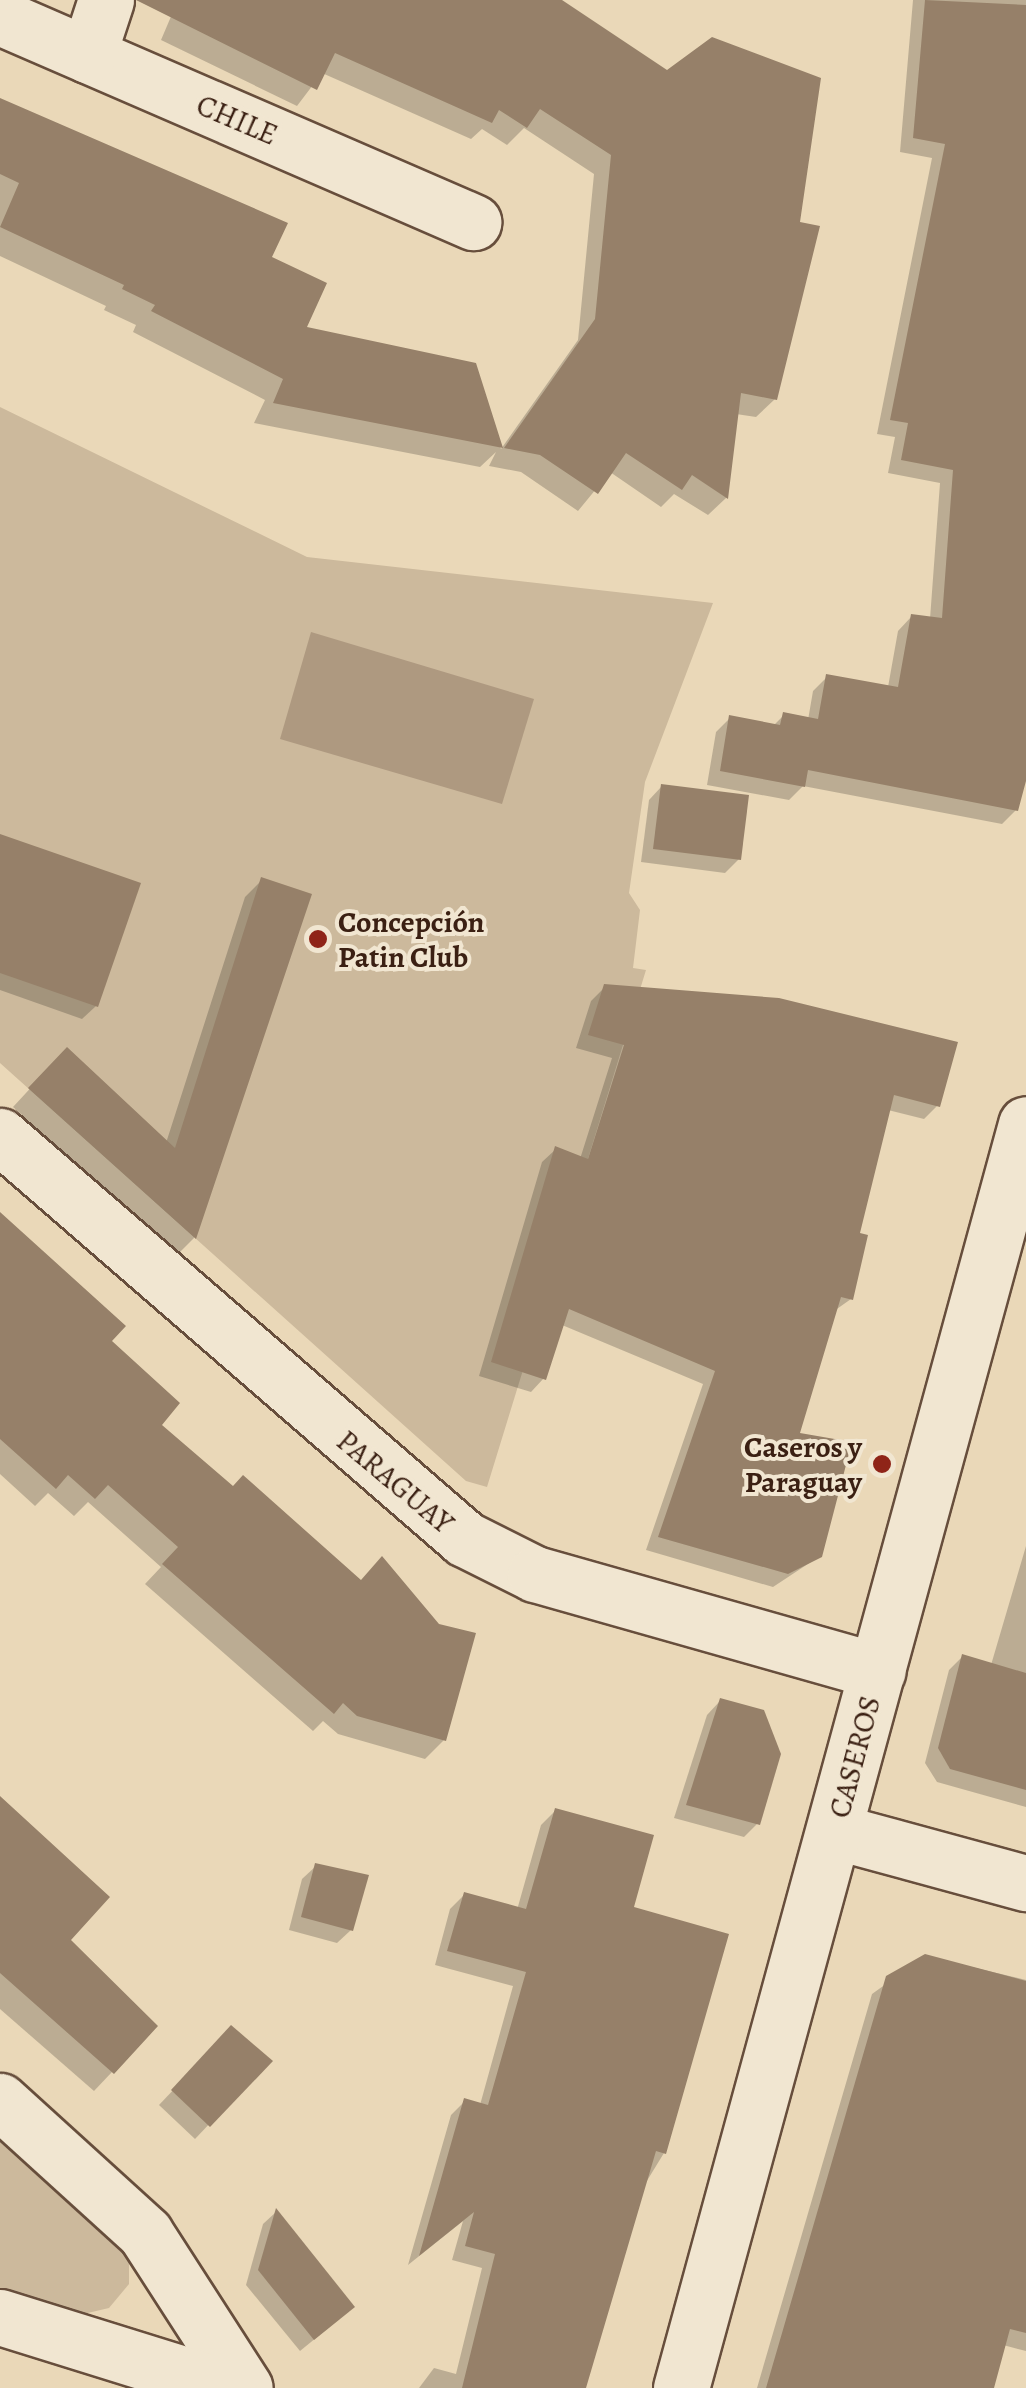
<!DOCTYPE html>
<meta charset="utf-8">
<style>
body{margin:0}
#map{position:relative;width:1026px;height:2388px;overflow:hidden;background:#ead8b8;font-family:Alegreya,serif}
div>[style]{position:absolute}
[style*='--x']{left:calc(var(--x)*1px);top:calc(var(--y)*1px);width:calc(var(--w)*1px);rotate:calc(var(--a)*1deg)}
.green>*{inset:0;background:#ccb99c}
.water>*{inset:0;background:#ae9980}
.shadow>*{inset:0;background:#0003}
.building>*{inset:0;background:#968069}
.roads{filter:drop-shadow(2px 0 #674e3c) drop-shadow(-2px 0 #674e3c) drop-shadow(0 2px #674e3c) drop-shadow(0 -2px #674e3c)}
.minor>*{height:55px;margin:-27.5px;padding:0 27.5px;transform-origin:27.5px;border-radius:27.5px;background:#f1e6d1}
.dots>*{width:28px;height:28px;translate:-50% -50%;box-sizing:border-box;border:5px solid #f1e6d1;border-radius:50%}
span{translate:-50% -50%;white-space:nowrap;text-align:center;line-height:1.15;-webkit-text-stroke:8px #f1e6d1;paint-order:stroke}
.street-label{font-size:30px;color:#3b2013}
.poi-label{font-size:30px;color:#3b2013;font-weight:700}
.left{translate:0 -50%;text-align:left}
.right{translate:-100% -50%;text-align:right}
</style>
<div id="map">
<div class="green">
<div style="clip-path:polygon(0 407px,307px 557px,713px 603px,645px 782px,629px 893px,640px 910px,633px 968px,646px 970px,487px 1487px,466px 1481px,0 1063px)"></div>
<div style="clip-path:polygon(0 2133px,129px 2252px,129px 2284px,109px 2308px,79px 2315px,0 2291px)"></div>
</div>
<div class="water">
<div style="clip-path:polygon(311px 632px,534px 699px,502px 804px,280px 739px)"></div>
</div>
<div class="shadow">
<div style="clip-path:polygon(178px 0,550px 0,775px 399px,756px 417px,736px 414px,726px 498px,708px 515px,674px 494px,661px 507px,610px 472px,578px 511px,521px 472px,489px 466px,496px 452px,480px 467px,254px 423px,265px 400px,133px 332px,136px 325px,104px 310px,106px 306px,0 256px,0 101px,269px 258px,303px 329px,474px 365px,501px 449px,578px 340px,594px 174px,524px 128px,507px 145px,482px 129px,471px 139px,322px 73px,297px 106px,161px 40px)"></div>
<div style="clip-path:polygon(913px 0,1026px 0,1026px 762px,1016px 810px,1002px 824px,803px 786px,789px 800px,707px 785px,716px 732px,730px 718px,773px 726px,784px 715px,808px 720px,813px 691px,827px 677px,888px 687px,898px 631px,912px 616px,930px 619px,940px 483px,888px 473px,895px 437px,877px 434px,932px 158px,900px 152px)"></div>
<div style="clip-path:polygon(662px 786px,739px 859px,725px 873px,641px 862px,649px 800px)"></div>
<div style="clip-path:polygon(0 836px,96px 1006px,82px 1019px,0 990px)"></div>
<div style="clip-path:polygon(262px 880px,308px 896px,194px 1238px,177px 1255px,13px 1107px,50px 1067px,166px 1143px,245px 897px)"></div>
<div style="clip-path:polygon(605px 987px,938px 1105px,924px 1119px,888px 1110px,857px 1234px,851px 1299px,834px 1311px,797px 1435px,820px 1556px,773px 1587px,646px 1550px,703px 1384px,562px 1325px,544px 1378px,531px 1392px,479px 1376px,542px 1162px,556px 1149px,580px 1159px,612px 1058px,576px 1048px,591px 1001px)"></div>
<div style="clip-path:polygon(0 1220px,109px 1342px,158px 1425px,444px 1740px,425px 1759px,338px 1734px,323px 1721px,313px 1731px,145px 1584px,161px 1567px,88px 1502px,74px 1516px,48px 1493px,35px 1506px,0 1474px)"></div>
<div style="clip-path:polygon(1026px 1546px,1026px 1807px,937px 1782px,925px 1763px,949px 1670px,963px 1656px,991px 1665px)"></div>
<div style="clip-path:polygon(720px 1701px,758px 1823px,744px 1837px,674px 1818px,707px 1715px)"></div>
<div style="clip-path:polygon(0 1799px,68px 1940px,112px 2072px,94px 2091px,0 2009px)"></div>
<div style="clip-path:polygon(556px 1810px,631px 1909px,664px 2153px,520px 2388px,419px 2388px,434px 2368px,456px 2374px,482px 2268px,452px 2260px,463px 2221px,408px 2265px,451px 2115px,465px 2101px,480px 2105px,513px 1986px,435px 1965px,450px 1909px,464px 1895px,517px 1910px,541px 1825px)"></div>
<div style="clip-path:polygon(316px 1866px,351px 1930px,337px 1943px,289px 1930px,302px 1879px)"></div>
<div style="clip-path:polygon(925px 1956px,1026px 1980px,1026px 2351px,1003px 2345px,991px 2388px,757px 2388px,872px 1994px)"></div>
<div style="clip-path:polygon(231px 2029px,269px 2061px,195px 2139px,159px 2105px)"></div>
<div style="clip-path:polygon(276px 2212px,338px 2320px,300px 2351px,246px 2285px,263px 2224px)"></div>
</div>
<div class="building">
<div style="clip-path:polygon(136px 0,562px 0,667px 70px,712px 37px,821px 78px,800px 222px,820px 226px,777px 400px,741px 393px,728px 499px,692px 475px,682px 490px,626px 453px,598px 494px,540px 455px,504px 448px,595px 319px,611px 155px,540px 109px,527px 128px,499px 110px,492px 123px,335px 53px,317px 90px)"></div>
<div style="clip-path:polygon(925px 0,1026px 5px,1026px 781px,1018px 811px,808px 770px,805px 787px,720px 771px,729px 715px,780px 725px,783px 712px,818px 719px,826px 674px,898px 687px,911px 614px,942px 618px,953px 470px,901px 460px,908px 423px,890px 420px,945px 144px,913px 138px)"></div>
<div style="clip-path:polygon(0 98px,288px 223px,272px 257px,327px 283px,307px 327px,476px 363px,503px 448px,273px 403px,283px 379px,151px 311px,155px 305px,122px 289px,124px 285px,0 227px,19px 183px,0 174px)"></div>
<div style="clip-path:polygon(661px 784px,749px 795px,741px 860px,653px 849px)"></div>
<div style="clip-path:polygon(0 834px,141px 883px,98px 1007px,0 973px)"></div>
<div style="clip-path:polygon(261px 877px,312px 894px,196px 1239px,28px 1088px,67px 1047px,175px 1148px)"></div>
<div style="clip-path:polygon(604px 984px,779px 998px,958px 1042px,940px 1107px,894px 1095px,860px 1233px,868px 1235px,853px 1300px,841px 1297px,800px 1433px,852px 1442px,822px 1557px,788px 1574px,658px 1537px,715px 1371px,569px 1309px,546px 1380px,491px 1362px,555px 1146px,588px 1159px,624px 1045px,588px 1035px)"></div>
<div style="clip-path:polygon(0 1212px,126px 1326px,112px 1341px,180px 1403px,162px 1425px,233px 1486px,243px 1475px,361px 1580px,382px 1556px,439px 1624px,476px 1633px,446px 1741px,357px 1716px,343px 1703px,334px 1714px,162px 1564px,178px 1547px,108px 1485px,95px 1499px,68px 1475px,56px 1489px,0 1439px)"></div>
<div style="clip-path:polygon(962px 1654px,1026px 1673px,1026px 1790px,950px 1769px,938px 1748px)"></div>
<div style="clip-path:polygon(720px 1698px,764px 1710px,781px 1754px,760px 1825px,686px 1805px)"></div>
<div style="clip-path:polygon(0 1796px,110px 1897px,71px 1940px,158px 2026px,114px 2074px,0 1973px)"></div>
<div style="clip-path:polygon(555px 1808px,654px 1835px,634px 1907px,729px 1934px,666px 2154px,656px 2151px,586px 2388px,462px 2388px,495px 2254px,465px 2246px,474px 2212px,419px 2256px,464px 2098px,488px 2105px,526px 1972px,447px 1951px,464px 1892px,526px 1909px)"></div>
<div style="clip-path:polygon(315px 1863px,369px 1875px,353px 1931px,301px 1917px)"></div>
<div style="clip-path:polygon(925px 1954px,1026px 1981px,1026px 2333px,1010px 2329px,994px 2388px,766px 2388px,886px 1976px)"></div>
<div style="clip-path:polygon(231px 2025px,273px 2061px,210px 2127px,171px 2090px)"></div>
<div style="clip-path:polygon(276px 2208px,355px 2307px,314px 2340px,258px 2270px)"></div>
</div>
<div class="roads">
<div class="minor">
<div style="--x:0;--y:17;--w:516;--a:23.43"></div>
<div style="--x:88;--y:55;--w:58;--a:-71.9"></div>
<div style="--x:0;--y:1136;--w:615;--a:40.91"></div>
<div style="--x:465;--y:1539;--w:78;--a:26.6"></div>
<div style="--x:535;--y:1574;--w:356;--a:15.8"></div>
<div style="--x:834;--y:1831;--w:199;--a:15.2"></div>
<div style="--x:0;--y:2101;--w:196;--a:42.3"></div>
<div style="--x:145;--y:2233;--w:184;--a:57.2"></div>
<div style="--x:0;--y:2317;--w:239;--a:17.3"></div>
<div style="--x:681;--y:2388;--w:1310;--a:-74.73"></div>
</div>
</div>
<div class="dots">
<div style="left:318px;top:939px;background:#8f2418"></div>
<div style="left:882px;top:1464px;background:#8f2418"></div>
</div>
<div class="street-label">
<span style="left:237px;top:120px;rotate:23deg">CHILE</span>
<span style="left:395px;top:1482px;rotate:40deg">PARAGUAY</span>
<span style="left:855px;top:1757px;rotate:-75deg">CASEROS</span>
</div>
<div class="poi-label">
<span class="left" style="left:338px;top:939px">Concepción<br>Patin Club</span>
<span class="right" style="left:862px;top:1464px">Caseros y<br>Paraguay</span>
</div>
</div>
